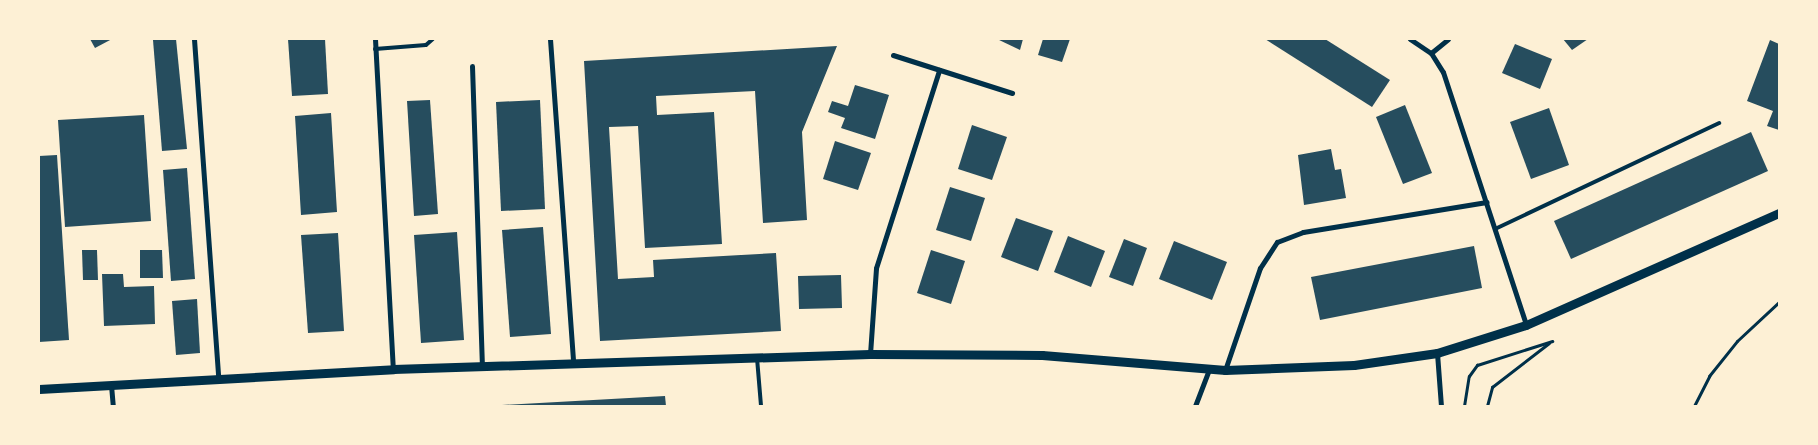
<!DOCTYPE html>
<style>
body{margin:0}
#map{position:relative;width:1818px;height:445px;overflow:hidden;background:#fdf0d5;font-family:Cabin,sans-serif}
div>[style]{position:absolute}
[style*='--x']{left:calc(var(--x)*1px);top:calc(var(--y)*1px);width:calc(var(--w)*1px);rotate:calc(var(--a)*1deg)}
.building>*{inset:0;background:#264d5e}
.path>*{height:3px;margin:-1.5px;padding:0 1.5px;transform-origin:1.5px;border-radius:1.5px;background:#003049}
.service>*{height:4px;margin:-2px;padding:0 2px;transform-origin:2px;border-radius:2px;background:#003049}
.minor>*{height:5px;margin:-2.5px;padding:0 2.5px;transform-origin:2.5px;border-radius:2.5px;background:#003049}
.tertiary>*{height:9px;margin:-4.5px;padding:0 4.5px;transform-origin:4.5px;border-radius:4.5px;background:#003049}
span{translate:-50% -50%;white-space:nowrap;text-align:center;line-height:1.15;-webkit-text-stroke:4px #fdf0d5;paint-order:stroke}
.frame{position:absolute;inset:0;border:40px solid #fdf0d5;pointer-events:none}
</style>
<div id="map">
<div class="building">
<div style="clip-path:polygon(90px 39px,112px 39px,95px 48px)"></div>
<div style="clip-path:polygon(176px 39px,187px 149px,162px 151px,153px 40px)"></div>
<div style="clip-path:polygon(288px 39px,325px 39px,328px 94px,292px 96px)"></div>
<div style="clip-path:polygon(997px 39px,1023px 39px,1020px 50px)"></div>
<div style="clip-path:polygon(1043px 39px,1070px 39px,1062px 62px,1038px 55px)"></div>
<div style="clip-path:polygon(1265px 39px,1325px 39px,1390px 80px,1372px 107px)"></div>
<div style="clip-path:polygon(1563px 39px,1588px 39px,1572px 50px)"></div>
<div style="clip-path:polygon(1770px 40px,1779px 44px,1779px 130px,1767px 126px,1773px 111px,1747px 101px)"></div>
<div style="clip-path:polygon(1515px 44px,1552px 59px,1540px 89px,1502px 73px)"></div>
<div style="clip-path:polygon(837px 46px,802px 132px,807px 220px,763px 223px,755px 91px,656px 96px,657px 115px,714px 112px,722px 244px,645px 248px,638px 126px,609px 127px,618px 279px,654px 277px,653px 260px,776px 253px,781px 331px,600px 341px,584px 61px)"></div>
<div style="clip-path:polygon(855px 85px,889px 95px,875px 139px,841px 128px,845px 118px,828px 112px,832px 101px,848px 106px)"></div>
<div style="clip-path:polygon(430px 100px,438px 214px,414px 216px,407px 101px)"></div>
<div style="clip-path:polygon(540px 100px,545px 209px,501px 211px,496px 102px)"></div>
<div style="clip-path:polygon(1405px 105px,1432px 173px,1403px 184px,1376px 117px)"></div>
<div style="clip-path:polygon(1549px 108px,1569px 165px,1531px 179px,1510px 122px)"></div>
<div style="clip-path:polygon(331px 113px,337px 212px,301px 215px,295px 116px)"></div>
<div style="clip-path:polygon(144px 115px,151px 221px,65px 227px,58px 120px)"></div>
<div style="clip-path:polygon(972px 125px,1007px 137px,992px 180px,958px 169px)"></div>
<div style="clip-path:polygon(1751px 132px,1768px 171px,1571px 259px,1554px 221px)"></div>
<div style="clip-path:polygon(835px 141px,871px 153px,858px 190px,823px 179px)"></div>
<div style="clip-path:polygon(1331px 149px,1335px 170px,1341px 169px,1346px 198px,1304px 205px,1298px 155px)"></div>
<div style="clip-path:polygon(57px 155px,69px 340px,39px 342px,39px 156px)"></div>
<div style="clip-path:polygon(187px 168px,195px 279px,171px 281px,163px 170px)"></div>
<div style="clip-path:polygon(950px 187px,985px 198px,971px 241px,936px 230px)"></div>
<div style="clip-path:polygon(1016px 218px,1053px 231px,1038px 271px,1001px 257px)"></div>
<div style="clip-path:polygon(543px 227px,551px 334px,510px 337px,502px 230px)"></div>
<div style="clip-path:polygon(457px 232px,464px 340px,421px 343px,414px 235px)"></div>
<div style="clip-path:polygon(338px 233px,344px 331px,308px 333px,301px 235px)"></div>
<div style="clip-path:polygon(1068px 236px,1105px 251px,1091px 287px,1054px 272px)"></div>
<div style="clip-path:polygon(1124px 239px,1147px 248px,1133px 286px,1109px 277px)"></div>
<div style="clip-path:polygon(1174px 241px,1227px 262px,1212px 300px,1159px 279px)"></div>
<div style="clip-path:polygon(1474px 246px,1482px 288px,1320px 320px,1311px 277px)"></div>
<div style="clip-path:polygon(82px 250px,97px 250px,98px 280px,83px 280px)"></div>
<div style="clip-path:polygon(140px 250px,162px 250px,163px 278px,140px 278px)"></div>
<div style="clip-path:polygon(931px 250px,965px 261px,951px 304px,917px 293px)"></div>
<div style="clip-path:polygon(102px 274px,123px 274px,124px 287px,154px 286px,155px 324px,104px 326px)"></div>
<div style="clip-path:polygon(841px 275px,842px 308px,799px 309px,798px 276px)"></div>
<div style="clip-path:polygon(197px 299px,200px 353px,176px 355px,172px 301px)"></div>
<div style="clip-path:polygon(665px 396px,666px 406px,502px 406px,502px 405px)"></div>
</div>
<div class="path">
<div style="--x:1464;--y:406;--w:30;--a:-81"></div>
<div style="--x:1469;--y:376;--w:14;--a:-54"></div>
<div style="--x:1477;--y:365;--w:79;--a:-17.7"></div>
<div style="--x:1487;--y:406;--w:20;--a:-75"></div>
<div style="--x:1492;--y:387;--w:72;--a:-37.7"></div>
<div style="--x:1694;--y:406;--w:34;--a:-63"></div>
<div style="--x:1709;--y:376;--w:45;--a:-51.3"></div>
<div style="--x:1737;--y:341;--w:57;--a:-42.9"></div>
</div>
<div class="service">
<div style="--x:375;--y:49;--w:51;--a:-4.5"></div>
<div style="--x:426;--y:45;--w:9;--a:-41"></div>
<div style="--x:1495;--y:229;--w:248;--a:-25.3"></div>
<div style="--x:757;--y:358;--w:48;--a:85.2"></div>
</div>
<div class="minor">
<div style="--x:194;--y:39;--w:339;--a:85.9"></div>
<div style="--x:375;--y:39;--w:330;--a:86.9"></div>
<div style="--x:550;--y:39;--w:325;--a:85.9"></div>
<div style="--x:1410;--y:39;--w:25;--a:34"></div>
<div style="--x:1431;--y:53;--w:22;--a:58"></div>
<div style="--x:1443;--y:72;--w:266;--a:71.8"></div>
<div style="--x:1431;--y:53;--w:22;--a:-39"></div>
<div style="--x:893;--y:55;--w:125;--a:17.7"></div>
<div style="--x:472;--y:66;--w:300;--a:88.1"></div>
<div style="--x:1437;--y:353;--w:53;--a:85.7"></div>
<div style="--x:870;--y:354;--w:86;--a:-86"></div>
<div style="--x:876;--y:268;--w:208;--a:-72.3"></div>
<div style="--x:1225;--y:370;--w:108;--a:-71.1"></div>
<div style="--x:1260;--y:268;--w:31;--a:-57"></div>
<div style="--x:1277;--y:242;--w:28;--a:-21"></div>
<div style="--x:1303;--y:232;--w:186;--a:-9.3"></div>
<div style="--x:111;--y:385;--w:21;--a:85"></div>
<div style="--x:1195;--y:406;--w:40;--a:-69"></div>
</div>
<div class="tertiary">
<div style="--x:39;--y:389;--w:355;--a:-3.2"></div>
<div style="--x:393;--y:369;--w:477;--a:-1.8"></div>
<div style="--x:870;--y:354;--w:172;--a:0.3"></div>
<div style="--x:1042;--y:355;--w:184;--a:4.7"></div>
<div style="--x:1225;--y:370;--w:129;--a:-2.2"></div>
<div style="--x:1354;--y:365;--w:84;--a:-8.2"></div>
<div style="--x:1437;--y:353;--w:93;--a:-17.5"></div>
<div style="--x:1526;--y:325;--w:277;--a:-23.9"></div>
</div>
<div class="frame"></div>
</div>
